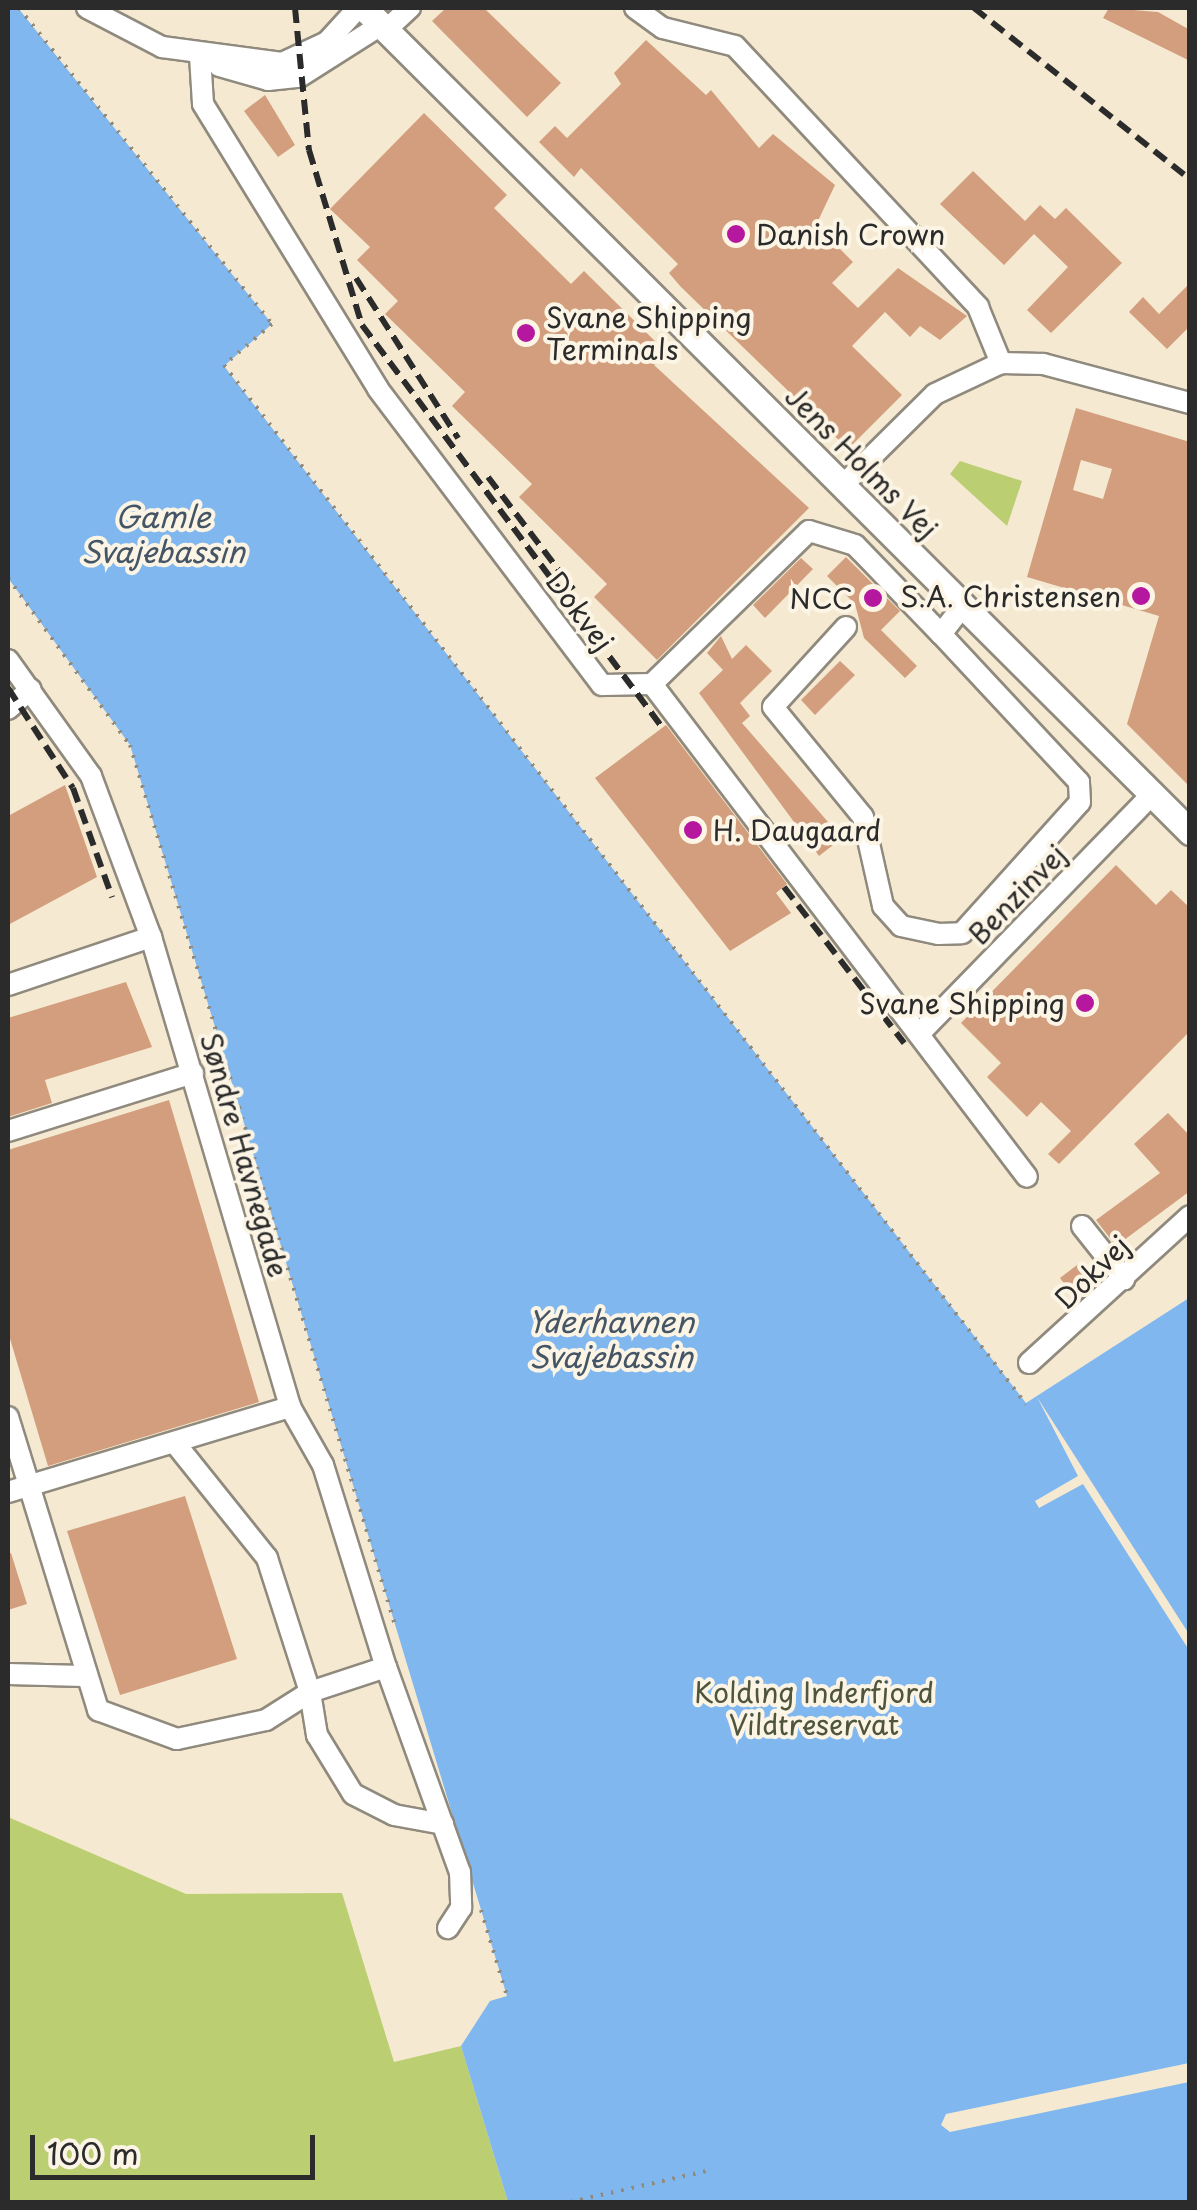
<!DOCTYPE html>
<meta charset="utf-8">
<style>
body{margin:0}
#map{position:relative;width:1197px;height:2210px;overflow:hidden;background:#f5ead1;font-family:"Playpen Sans",sans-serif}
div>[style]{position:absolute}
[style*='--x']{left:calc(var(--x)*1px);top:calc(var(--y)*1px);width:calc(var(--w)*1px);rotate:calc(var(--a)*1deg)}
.green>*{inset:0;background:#bbce71}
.water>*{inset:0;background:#80b7ef}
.pier>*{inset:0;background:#f5ead1}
.building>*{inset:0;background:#d29e7d}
.path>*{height:4px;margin-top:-2px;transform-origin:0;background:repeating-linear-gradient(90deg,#908a7e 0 2.5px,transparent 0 10.5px)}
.roads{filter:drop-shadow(2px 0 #908a7e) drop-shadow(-2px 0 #908a7e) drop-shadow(0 2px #908a7e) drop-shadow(0 -2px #908a7e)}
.minor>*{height:20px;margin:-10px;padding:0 10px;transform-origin:10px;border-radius:10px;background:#fff}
.major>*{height:25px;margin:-12.5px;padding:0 12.5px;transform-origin:12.5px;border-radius:12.5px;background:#fff}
.rail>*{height:6px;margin-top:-3px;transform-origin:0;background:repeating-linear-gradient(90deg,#2b2b2b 0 15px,transparent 0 23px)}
.dots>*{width:28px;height:28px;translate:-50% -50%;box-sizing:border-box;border:5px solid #fcf5e5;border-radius:50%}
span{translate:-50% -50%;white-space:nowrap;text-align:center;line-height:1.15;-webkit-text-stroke:8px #fcf5e5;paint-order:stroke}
.poi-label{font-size:28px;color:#2b2b2b}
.left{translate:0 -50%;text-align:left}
.right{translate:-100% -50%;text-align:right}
.street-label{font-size:28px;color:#2b2b2b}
.park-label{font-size:28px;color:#4f543c}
.water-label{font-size:30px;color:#456;font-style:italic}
.frame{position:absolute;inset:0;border:10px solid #2b2b2b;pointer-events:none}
.scale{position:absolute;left:30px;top:2135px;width:285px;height:45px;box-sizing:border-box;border:5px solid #2b2b2b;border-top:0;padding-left:12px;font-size:30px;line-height:35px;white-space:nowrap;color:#2b2b2b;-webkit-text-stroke:8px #fcf5e5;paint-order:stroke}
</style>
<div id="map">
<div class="green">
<div style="clip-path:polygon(960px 461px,1022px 481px,1007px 526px,950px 474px)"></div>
<div style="clip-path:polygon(8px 1817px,186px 1894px,342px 1893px,394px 2062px,461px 2046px,508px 2202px,8px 2202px)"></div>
</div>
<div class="water">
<div style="clip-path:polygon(8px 8px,18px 8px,272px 324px,224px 366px,1026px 1403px,1189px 1298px,1189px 2202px,508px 2202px,461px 2046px,490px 2001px,507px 1996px,130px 745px,8px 578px)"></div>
</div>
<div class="pier">
<div style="clip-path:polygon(1037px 1397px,1189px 1634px,1189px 1650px,1083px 1484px,1039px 1508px,1035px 1501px,1078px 1476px)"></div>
<div style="clip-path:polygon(1189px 2063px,1189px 2082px,950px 2132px,941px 2125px,946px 2114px)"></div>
</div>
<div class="building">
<div style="clip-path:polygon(446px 8px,484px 8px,561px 83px,527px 117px,432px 21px)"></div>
<div style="clip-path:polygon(1109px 8px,1158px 12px,1190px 30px,1190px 61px,1103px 18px)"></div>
<div style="clip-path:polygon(646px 40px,706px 95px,711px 90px,759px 148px,773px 134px,835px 185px,816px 225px,853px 262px,832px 283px,858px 308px,898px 268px,967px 316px,940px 340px,920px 326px,910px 337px,885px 312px,852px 346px,902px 395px,848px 449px,680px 286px,669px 273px,678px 264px,581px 168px,574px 177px,539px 142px,555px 126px,567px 138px,621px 84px,614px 73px)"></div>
<div style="clip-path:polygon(265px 95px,295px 145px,278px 157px,244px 111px)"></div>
<div style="clip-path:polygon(424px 113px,507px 195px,494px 208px,571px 284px,584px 271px,667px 353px,654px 365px,809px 508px,657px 660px,594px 597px,607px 584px,519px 497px,532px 484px,452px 406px,465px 392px,385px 314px,398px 301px,357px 260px,370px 247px,330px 209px)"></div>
<div style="clip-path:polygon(973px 171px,1025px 221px,1040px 205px,1055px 219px,1066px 208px,1122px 263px,1051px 333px,1027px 310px,1068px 267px,1034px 234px,1004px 265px,940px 204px)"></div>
<div style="clip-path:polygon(1190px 283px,1190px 326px,1167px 349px,1129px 312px,1143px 297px,1159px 314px)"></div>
<div style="clip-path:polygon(evenodd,1076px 408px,1190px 442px,1190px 787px,1127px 724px,1159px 616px,1027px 577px,1076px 408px,1081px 460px,1112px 469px,1103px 499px,1073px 490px,1081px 460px)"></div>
<div style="clip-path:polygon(846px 557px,900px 611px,881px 630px,917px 666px,905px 678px,864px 638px,855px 604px,827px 576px)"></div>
<div style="clip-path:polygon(801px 558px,813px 569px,765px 618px,753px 605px)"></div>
<div style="clip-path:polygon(721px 636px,732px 659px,746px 645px,772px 671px,740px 703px,750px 716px,742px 723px,842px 838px,819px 856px,699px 693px,723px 670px,707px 653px)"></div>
<div style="clip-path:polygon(840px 661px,855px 675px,815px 715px,801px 700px)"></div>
<div style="clip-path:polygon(666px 725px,787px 884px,776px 893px,791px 913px,730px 951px,595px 778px)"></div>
<div style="clip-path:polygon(65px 785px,97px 877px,8px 925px,8px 816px)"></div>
<div style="clip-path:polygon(1116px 865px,1156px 905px,1171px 890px,1190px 908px,1190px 1031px,1059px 1164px,1048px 1154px,1071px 1131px,1041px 1102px,1027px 1117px,987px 1077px,1001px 1063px,961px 1023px)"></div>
<div style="clip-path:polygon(126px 982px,152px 1047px,45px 1080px,52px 1103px,8px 1117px,8px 1018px)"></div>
<div style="clip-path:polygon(169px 1100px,259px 1402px,48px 1466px,8px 1332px,8px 1150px)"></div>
<div style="clip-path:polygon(1168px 1113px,1190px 1136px,1190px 1191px,1116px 1246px,1096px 1220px,1160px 1173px,1134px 1144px)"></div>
<div style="clip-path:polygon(1081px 1262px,1097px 1282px,1076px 1299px,1060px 1278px)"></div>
<div style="clip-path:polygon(185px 1496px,237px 1659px,120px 1695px,67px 1531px)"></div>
<div style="clip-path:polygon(11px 1553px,27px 1604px,8px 1610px,8px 1554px)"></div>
</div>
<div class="path">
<div style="--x:19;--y:8;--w:405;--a:51.3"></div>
<div style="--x:272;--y:324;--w:63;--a:139.5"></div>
<div style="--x:224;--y:365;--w:1313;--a:52.34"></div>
<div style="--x:8;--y:578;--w:207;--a:53.9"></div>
<div style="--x:130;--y:745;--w:922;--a:73.24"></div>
<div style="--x:481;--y:1910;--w:90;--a:73.2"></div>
<div style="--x:570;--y:2202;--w:140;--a:-12.8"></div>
</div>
<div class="roads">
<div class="minor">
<div style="--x:87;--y:8;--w:85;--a:27.5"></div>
<div style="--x:162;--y:47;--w:121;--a:7.6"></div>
<div style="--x:282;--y:63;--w:50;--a:-25"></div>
<div style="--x:327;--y:42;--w:46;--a:-47.6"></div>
<div style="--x:635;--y:8;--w:34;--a:36"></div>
<div style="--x:663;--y:28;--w:74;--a:14"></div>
<div style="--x:735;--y:46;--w:357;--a:47"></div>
<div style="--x:978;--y:307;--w:61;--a:67.7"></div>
<div style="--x:386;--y:30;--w:33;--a:-43"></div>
<div style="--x:200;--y:56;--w:48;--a:86.4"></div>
<div style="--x:203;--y:104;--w:334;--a:58.4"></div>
<div style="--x:378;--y:389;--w:371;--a:52.9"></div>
<div style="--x:602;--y:685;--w:50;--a:-1.1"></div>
<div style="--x:219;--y:66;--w:51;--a:15.9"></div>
<div style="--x:268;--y:80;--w:31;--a:-6"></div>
<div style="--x:299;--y:77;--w:97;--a:-32.4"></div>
<div style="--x:843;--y:485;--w:129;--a:-44.7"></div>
<div style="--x:935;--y:394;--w:73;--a:-25.2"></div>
<div style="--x:1001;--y:363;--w:42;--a:1.4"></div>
<div style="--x:1043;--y:364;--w:152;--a:14.9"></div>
<div style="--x:846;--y:627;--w:108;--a:132.4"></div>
<div style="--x:773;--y:707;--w:142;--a:50.7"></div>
<div style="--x:863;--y:817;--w:91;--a:77.3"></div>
<div style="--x:883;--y:906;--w:27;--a:48"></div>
<div style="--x:901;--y:926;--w:38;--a:12"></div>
<div style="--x:938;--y:934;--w:24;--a:-2"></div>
<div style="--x:962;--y:933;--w:176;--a:-48"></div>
<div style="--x:1080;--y:802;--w:20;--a:-93"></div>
<div style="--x:1079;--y:782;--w:202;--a:-133"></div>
<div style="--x:8;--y:660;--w:143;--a:54.4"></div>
<div style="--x:91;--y:776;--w:172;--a:69.6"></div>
<div style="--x:151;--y:937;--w:490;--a:73.5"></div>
<div style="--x:290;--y:1407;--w:67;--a:60.4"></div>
<div style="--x:323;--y:1465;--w:212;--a:72.7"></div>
<div style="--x:386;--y:1667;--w:80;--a:161.8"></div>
<div style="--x:310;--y:1692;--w:141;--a:-107.8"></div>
<div style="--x:267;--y:1558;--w:142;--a:-128.7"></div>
<div style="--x:652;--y:684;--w:619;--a:52.74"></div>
<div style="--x:652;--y:684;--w:219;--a:-44.3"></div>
<div style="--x:809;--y:531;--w:48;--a:16.9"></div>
<div style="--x:855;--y:545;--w:124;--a:46"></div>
<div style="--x:941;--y:634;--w:37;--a:-52"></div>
<div style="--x:8;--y:709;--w:30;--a:-41"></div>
<div style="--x:8;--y:985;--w:151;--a:-18.6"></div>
<div style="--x:920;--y:1033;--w:334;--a:-45.8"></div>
<div style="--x:8;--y:1131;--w:194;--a:-17.4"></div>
<div style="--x:1082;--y:1226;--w:68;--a:51.6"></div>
<div style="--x:1029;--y:1363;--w:218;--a:-42.4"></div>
<div style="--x:8;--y:1417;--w:307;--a:72.9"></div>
<div style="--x:98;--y:1710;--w:84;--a:20.2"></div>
<div style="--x:177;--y:1739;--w:91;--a:-12.1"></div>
<div style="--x:266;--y:1720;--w:52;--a:-32.5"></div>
<div style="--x:310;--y:1692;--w:44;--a:80.8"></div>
<div style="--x:317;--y:1735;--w:69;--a:58.6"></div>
<div style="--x:353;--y:1794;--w:46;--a:27.1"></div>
<div style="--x:394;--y:1815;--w:50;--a:10.4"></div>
<div style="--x:8;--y:1492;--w:295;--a:-16.8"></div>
<div style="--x:386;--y:1667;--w:218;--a:70.2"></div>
<div style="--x:460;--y:1872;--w:36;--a:88"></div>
<div style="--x:461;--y:1908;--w:24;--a:123"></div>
<div style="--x:8;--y:1674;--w:75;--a:1.5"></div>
</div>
<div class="major">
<div style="--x:364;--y:8;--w:1167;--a:44.93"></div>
</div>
</div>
<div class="rail">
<div style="--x:295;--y:8;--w:143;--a:84.4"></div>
<div style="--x:309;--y:150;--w:183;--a:73.2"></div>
<div style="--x:362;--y:325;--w:502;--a:53.27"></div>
<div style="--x:974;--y:8;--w:275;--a:38.4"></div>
<div style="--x:356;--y:278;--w:190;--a:57.5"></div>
<div style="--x:488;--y:477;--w:141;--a:52.8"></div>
<div style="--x:8;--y:688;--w:119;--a:57"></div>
<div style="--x:73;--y:788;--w:116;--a:70.3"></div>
<div style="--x:784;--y:887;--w:197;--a:52.4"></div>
</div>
<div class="dots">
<div style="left:736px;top:234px;background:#b5179e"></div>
<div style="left:526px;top:333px;background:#b5179e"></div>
<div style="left:1141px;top:596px;background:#b5179e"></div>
<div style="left:873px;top:598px;background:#b5179e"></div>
<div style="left:693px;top:830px;background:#b5179e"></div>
<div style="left:1085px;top:1003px;background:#b5179e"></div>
</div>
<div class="poi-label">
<span class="left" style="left:756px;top:234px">Danish Crown</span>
<span class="left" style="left:546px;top:333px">Svane Shipping<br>Terminals</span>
<span class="right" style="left:1121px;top:596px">S.A. Christensen</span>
<span class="right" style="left:853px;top:598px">NCC</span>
<span class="left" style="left:713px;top:830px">H. Daugaard</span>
<span class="right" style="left:1065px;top:1003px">Svane Shipping</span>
</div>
<div class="street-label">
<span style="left:862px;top:462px;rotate:45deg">Jens Holms Vej</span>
<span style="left:580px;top:611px;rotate:53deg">Dokvej</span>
<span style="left:1017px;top:894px;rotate:-46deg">Benzinvej</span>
<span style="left:245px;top:1155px;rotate:74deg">Søndre Havnegade</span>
<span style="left:1092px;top:1272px;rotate:-44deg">Dokvej</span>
</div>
<div class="park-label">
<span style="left:814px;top:1708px">Kolding Inderfjord<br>Vildtreservat</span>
</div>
<div class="water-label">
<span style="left:163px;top:533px">Gamle<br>Svajebassin</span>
<span style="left:611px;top:1338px">Yderhavnen<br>Svajebassin</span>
</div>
<div class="frame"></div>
<div class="scale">100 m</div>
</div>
